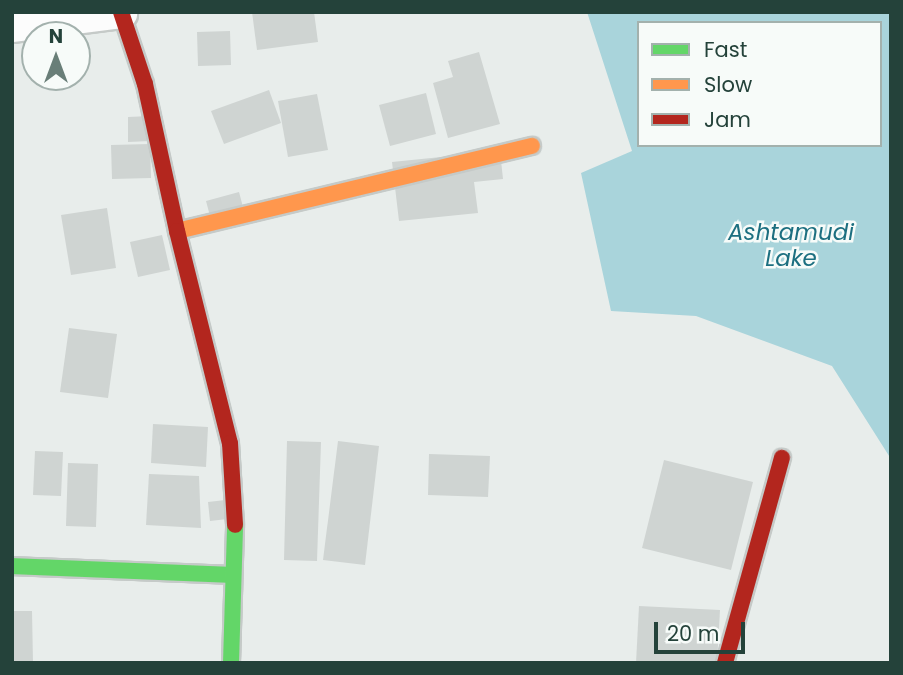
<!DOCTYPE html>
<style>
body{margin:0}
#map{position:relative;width:903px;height:675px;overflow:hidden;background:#e8edeb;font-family:Poppins,sans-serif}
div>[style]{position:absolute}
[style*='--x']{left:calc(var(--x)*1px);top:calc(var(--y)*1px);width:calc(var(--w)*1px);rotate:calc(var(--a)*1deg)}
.water>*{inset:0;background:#a9d4db}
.building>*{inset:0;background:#cfd4d2}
.roads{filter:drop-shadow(2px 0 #c5cac8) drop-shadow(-2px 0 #c5cac8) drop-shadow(0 2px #c5cac8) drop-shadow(0 -2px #c5cac8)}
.street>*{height:28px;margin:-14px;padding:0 14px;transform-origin:14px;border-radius:14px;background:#fcfcfc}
.fast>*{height:16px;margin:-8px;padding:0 8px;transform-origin:8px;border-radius:8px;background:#63d668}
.slow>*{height:16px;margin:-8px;padding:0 8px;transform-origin:8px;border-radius:8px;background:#ff974d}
.jam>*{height:16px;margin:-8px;padding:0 8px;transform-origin:8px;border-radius:8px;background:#b3261e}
span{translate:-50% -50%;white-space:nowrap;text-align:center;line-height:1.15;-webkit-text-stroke:5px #f7fbf9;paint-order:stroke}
.water-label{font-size:23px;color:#1c6f80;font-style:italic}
.frame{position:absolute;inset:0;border:14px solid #24423a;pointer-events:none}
.legend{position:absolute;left:637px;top:21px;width:245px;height:126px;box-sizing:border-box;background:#f7fbf9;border:2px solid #a3b1ad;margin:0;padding:9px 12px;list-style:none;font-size:21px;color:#24423a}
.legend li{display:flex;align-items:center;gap:14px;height:35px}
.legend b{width:35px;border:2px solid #a3b1ad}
.north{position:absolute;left:21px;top:21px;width:70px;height:70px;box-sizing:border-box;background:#f7fbf9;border:2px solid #a3b1ad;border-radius:50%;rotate:0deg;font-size:19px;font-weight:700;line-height:28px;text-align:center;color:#24423a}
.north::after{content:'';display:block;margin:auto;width:24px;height:32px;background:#697e78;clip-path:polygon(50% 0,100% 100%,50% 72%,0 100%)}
.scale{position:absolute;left:654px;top:622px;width:91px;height:32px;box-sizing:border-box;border:4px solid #24423a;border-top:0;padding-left:9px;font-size:21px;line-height:24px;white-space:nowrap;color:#24423a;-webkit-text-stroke:5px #f7fbf9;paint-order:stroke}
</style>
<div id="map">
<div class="water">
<div style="clip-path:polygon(evenodd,587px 12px,891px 12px,891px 459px,832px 366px,696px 316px,611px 311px,581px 173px,632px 151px,587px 12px,639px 23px,880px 23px,880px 145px,639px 145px,639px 23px)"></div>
</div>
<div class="building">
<div style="clip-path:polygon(252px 12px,314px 12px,318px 42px,257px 50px)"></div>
<div style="clip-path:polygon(230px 31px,231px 65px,198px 66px,197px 32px)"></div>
<div style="clip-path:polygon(479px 52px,500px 124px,448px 138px,433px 83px,453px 77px,448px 61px)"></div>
<div style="clip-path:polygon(269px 90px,281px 123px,224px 144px,211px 111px)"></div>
<div style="clip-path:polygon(426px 93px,436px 134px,390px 146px,379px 105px)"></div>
<div style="clip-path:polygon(317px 94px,328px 150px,288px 157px,278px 101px)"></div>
<div style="clip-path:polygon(150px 116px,150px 141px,128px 142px,128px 117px)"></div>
<div style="clip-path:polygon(150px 144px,151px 178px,112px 179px,111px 145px)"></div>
<div style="clip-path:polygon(500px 151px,503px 179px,474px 182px,478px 213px,399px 221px,392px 162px)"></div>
<div style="clip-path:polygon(239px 192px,243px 207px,210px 216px,206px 201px)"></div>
<div style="clip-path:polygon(107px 208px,116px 268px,71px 275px,61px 215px)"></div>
<div style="clip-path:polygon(162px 235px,170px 270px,138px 277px,130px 242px)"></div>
<div style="clip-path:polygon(69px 328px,117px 334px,108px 398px,60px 392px)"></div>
<div style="clip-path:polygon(153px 424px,208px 427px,206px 467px,151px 463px)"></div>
<div style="clip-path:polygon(287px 441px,321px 442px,317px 561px,284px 560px)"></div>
<div style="clip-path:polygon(338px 441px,379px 446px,365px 565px,323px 560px)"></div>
<div style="clip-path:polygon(35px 451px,63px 452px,61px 496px,33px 495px)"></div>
<div style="clip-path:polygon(429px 454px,490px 456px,488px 497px,428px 495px)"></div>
<div style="clip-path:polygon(664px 460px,753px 482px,731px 570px,642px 548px)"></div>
<div style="clip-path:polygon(68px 463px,98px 464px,96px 527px,66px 526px)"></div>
<div style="clip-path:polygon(149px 474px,199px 476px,201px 528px,146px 525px)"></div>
<div style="clip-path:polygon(234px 499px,236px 518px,210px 521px,208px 502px)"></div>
<div style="clip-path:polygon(639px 606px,720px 610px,717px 663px,636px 663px)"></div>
<div style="clip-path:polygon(12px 611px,32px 611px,33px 663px,12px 663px)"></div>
</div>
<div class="roads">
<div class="street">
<div style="--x:12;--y:28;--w:112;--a:-7.2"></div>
</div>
<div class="fast">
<div style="--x:12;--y:566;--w:220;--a:2.3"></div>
<div style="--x:231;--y:663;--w:138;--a:-88.3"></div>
</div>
<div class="slow">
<div style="--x:177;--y:231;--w:365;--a:-13.5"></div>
</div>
<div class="jam">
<div style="--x:121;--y:12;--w:76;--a:71.6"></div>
<div style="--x:145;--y:84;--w:150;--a:77.7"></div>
<div style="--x:177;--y:231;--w:219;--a:76"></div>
<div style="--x:230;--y:443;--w:82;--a:86.5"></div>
<div style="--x:725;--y:663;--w:213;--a:-74.5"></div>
</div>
</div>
<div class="water-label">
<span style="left:791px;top:245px">Ashtamudi<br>Lake</span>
</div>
<div class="frame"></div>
<ul class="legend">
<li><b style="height:9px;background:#63d668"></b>Fast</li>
<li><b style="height:9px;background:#ff974d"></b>Slow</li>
<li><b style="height:9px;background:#b3261e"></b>Jam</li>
</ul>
<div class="north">N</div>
<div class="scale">20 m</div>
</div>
